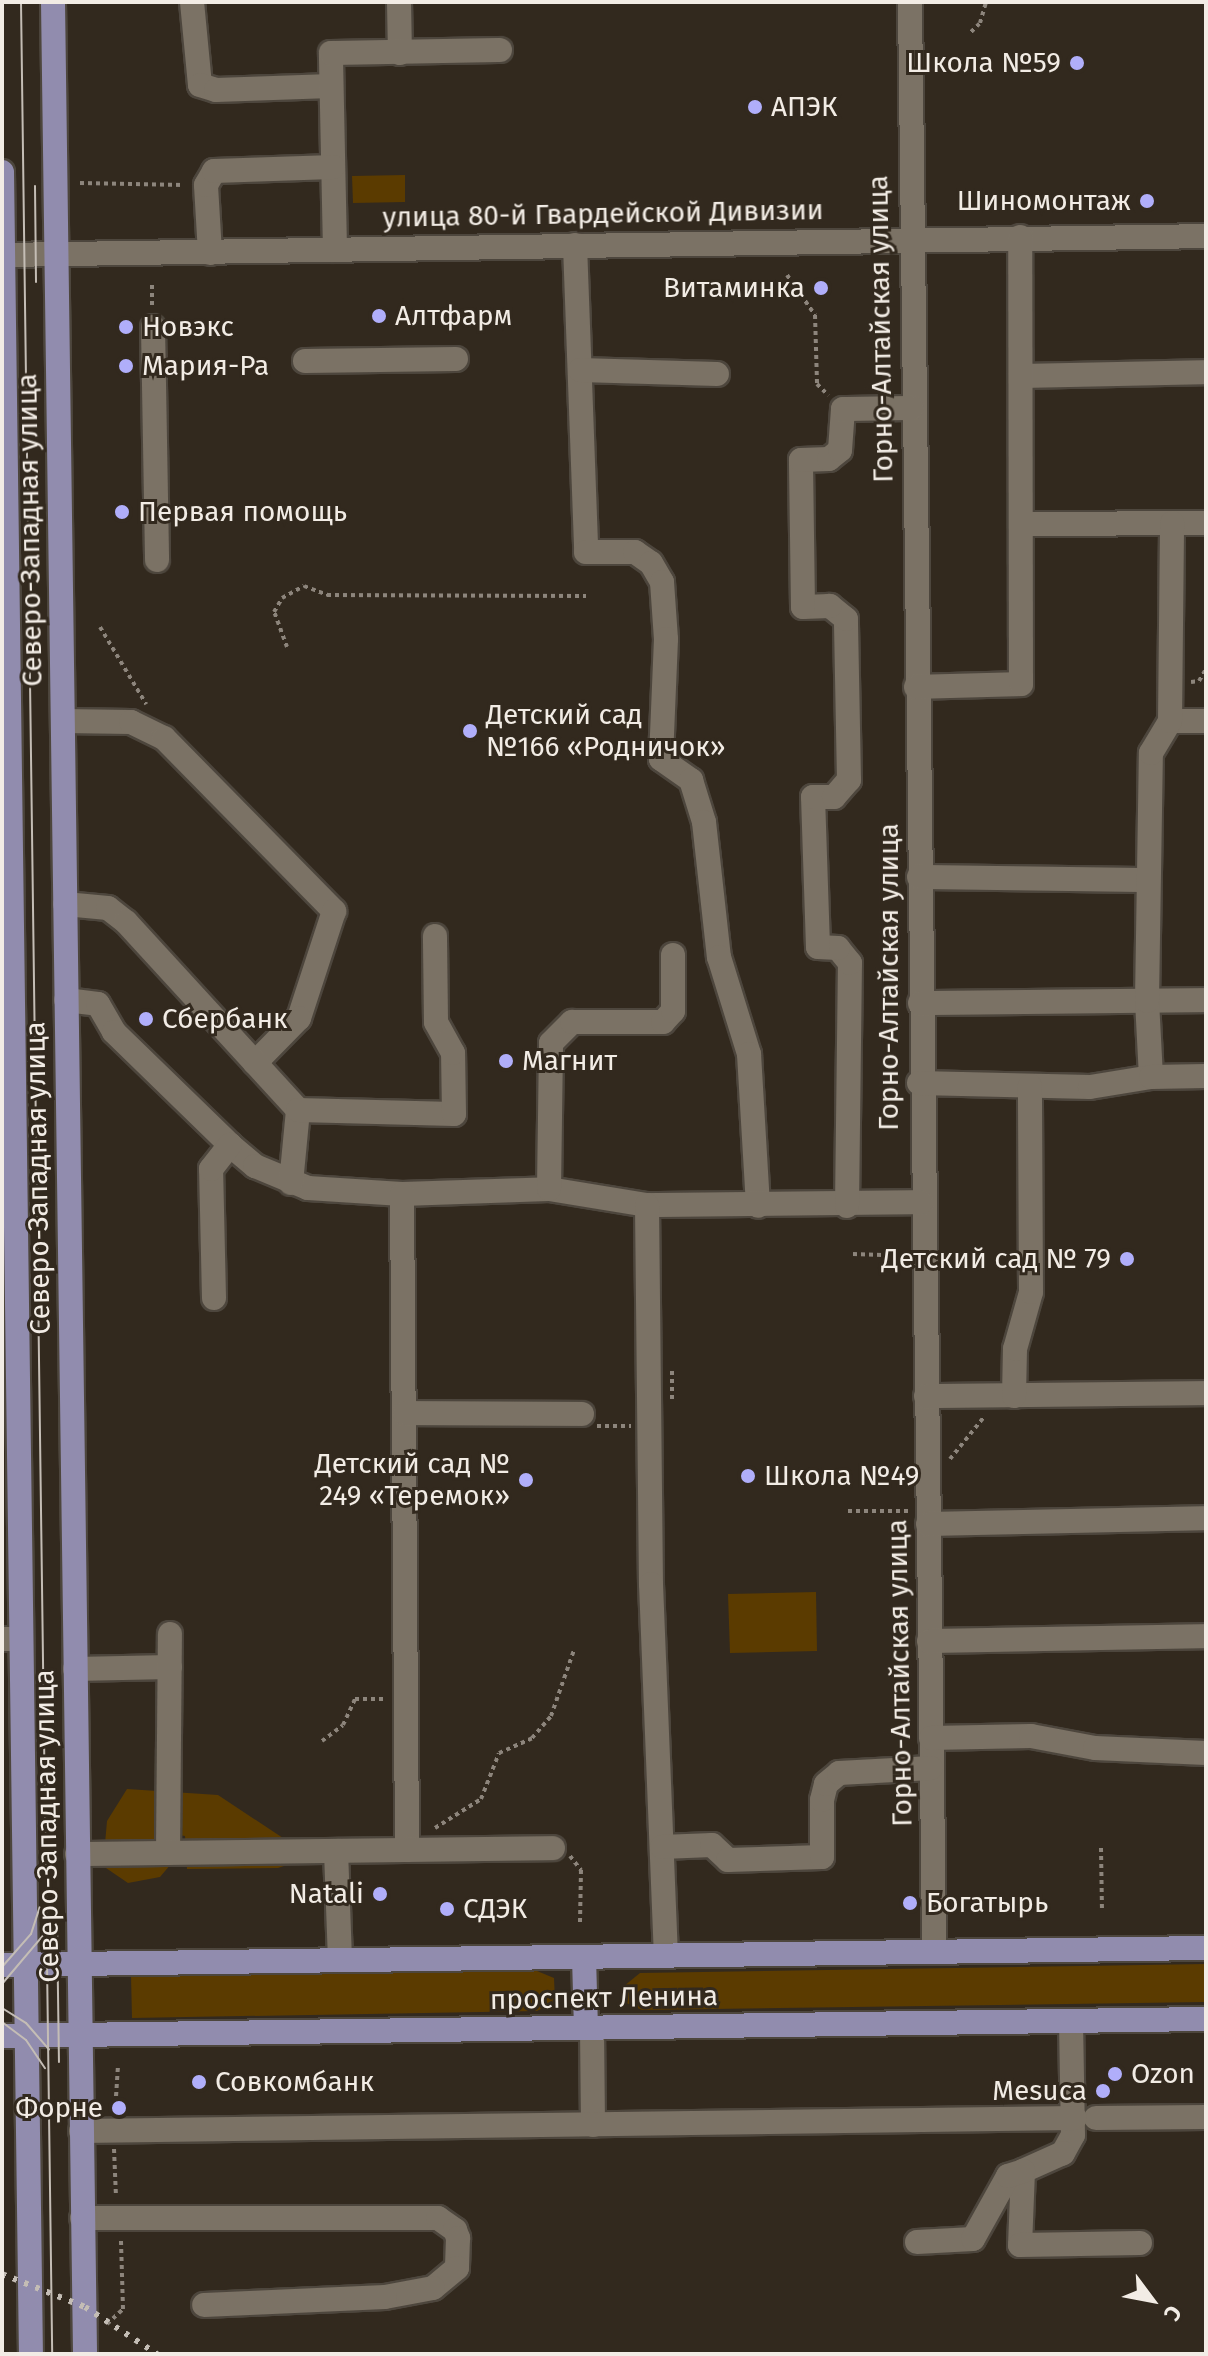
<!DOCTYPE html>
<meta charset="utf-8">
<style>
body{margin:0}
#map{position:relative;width:1208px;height:2356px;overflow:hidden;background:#32291e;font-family:"Fira Sans",sans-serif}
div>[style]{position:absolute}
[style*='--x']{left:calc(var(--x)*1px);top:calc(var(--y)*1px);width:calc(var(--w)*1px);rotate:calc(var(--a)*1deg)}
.green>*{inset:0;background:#5b3b00}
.path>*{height:4px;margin-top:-2px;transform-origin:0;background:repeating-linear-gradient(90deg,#8d857c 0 4px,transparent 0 8px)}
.roads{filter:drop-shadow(2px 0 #4d463d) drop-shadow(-2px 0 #4d463d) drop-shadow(0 2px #4d463d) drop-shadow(0 -2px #4d463d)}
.minor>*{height:24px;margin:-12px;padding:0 12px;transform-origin:12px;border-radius:12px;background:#7b7265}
.major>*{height:24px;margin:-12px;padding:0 12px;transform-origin:12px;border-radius:12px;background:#918cae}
.tram>*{height:2px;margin:-1px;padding:0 1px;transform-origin:1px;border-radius:1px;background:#c4bdb5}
.rail>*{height:6px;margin-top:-3px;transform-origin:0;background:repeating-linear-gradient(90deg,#c4bdb5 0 4px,transparent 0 12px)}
.dots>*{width:22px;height:22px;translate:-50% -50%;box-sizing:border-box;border:4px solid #32291e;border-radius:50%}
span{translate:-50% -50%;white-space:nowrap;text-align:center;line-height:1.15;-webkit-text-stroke:6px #32291e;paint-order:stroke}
.poi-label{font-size:28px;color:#f2ece5}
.right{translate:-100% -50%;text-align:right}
.left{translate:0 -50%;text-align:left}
.street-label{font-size:28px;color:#f2ece5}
.frame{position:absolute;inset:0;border:4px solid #f2ece5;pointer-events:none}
.north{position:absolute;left:1112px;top:2260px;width:80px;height:80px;-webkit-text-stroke:6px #32291e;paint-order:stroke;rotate:122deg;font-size:22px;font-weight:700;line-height:32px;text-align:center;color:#f2ece5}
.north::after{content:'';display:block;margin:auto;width:28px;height:36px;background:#f2ece5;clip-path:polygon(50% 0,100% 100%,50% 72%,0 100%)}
</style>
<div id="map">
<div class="green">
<div style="clip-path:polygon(405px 175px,405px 202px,353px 203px,352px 176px)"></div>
<div style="clip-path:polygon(816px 1592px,817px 1651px,730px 1653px,728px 1594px)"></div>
<div style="clip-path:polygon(127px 1789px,218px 1795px,283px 1838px,306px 1844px,293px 1863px,278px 1868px,187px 1869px,185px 1836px,173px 1834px,171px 1864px,160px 1877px,128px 1883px,103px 1866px,107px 1821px)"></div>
<div style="clip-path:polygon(1206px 1964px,1206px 2002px,642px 2010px,622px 2001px,624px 1986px,640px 1973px)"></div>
<div style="clip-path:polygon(537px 1971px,554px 1978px,555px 2001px,537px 2011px,132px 2018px,131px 1976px)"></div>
</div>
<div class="path">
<div style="--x:971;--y:32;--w:13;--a:-45"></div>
<div style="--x:980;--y:23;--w:22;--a:-74"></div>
<div style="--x:80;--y:183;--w:104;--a:1.1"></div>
<div style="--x:787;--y:275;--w:49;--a:55"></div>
<div style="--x:815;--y:315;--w:69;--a:88.3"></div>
<div style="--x:817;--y:384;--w:16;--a:45"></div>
<div style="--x:152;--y:285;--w:23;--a:90"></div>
<div style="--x:100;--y:627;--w:90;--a:59.1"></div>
<div style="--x:287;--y:647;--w:37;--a:-110"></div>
<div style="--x:274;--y:612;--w:16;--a:-60"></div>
<div style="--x:282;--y:598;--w:25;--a:-29"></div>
<div style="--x:304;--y:586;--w:25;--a:21"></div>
<div style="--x:327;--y:595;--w:259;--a:0.2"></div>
<div style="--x:1191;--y:682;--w:8;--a:-7"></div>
<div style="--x:1199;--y:681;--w:14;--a:-60"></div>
<div style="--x:853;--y:1254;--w:37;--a:2"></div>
<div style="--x:672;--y:1371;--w:30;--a:90"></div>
<div style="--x:597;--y:1426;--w:34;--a:0"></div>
<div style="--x:950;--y:1459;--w:54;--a:-51"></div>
<div style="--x:848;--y:1511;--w:60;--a:0"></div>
<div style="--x:322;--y:1741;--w:26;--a:-37"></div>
<div style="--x:343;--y:1725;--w:29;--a:-65"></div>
<div style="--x:355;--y:1699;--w:30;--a:0"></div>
<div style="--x:435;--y:1828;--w:54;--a:-32.2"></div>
<div style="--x:481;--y:1799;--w:49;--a:-68.6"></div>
<div style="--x:499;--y:1753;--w:36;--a:-24"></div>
<div style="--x:532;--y:1738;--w:29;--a:-49"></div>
<div style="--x:551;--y:1716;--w:70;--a:-70.8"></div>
<div style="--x:1101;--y:1848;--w:64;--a:89.1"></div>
<div style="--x:570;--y:1856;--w:18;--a:52"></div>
<div style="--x:581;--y:1870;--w:54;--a:91.1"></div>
<div style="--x:115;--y:2112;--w:47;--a:-86.3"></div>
<div style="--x:114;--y:2149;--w:47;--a:87.6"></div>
<div style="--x:107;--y:2324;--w:22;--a:-43"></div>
<div style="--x:123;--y:2309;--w:69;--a:-91.7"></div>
</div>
<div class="roads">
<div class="minor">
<div style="--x:192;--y:2;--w:83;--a:84.5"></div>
<div style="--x:200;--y:85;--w:17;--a:17"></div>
<div style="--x:216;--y:90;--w:115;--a:-2"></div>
<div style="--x:399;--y:2;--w:51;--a:88.9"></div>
<div style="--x:910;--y:2;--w:1950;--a:89.29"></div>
<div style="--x:575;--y:245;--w:307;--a:87.9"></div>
<div style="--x:586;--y:552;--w:49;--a:0"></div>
<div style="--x:635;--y:552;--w:19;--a:35"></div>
<div style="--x:651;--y:563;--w:22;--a:60"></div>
<div style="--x:662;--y:582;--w:57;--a:86"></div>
<div style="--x:666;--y:639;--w:120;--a:92.4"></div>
<div style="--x:661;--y:759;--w:37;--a:35"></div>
<div style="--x:691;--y:780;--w:44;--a:72.8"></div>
<div style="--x:704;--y:822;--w:136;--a:83.7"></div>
<div style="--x:719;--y:957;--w:102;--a:72.8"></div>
<div style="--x:749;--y:1054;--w:152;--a:86.6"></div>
<div style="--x:335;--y:250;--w:197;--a:-91.2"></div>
<div style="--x:331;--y:53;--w:169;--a:-1"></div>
<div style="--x:210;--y:253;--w:68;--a:-93.4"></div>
<div style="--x:206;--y:185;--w:16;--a:-60"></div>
<div style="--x:214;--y:171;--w:119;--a:-1.9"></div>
<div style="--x:2;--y:255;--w:1204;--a:-0.9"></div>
<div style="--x:153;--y:327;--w:233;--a:89"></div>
<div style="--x:305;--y:361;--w:151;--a:-0.8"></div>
<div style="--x:580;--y:370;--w:137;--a:1.7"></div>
<div style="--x:1021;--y:376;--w:185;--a:-1.2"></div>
<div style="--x:1022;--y:524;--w:184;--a:-0.3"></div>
<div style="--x:916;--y:687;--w:105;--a:-1.6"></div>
<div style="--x:1021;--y:684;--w:447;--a:-90.1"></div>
<div style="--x:63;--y:721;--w:68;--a:0.8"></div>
<div style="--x:131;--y:722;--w:37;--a:26"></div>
<div style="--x:164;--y:738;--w:243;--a:45.5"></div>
<div style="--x:334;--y:911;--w:113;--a:108.1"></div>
<div style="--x:299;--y:1018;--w:63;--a:134.4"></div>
<div style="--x:1170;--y:721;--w:36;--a:0"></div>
<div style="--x:919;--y:877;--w:228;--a:0.8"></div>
<div style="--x:65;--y:904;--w:43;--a:5.3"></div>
<div style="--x:108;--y:908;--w:23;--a:38"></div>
<div style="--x:126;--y:922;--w:255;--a:47.5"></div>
<div style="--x:66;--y:1000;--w:32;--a:7"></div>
<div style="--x:98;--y:1004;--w:32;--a:60"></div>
<div style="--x:114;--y:1032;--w:162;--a:44.2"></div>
<div style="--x:230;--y:1145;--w:33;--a:40"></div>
<div style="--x:255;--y:1166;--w:57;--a:22.5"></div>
<div style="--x:308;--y:1188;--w:94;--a:3.7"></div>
<div style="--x:402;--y:1194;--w:147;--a:-1.9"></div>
<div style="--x:549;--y:1189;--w:99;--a:9.3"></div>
<div style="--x:647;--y:1205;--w:274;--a:-0.6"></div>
<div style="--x:920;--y:1003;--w:286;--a:-0.6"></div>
<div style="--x:1151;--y:1077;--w:76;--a:-93"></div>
<div style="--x:1147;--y:1001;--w:248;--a:-89.1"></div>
<div style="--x:1151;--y:753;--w:37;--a:-59"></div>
<div style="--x:1170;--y:721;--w:198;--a:-89.4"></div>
<div style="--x:919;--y:1083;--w:171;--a:1.3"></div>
<div style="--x:1090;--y:1087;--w:62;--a:-9.3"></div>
<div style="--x:1151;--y:1077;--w:55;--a:-1"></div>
<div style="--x:291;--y:1183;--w:73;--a:-84.5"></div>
<div style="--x:298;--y:1110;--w:156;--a:1.5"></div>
<div style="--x:454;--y:1114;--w:61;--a:-90.9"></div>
<div style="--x:453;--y:1053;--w:35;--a:-119"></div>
<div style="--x:436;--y:1022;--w:86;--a:-90.7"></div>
<div style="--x:549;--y:1189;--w:146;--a:-89.2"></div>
<div style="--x:551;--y:1043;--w:30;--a:-45"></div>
<div style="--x:572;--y:1022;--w:91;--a:0"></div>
<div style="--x:663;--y:1022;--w:15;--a:-48"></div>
<div style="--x:673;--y:1011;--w:56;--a:-90"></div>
<div style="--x:402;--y:1194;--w:656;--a:89.56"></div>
<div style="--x:647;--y:1205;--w:379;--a:89.4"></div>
<div style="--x:651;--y:1584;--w:372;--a:87.7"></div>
<div style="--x:847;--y:1206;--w:243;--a:-89.3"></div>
<div style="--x:850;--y:963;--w:19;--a:-129"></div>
<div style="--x:838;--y:948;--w:20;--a:-177"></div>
<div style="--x:818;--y:947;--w:150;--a:-91.9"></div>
<div style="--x:813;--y:797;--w:21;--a:0"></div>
<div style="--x:834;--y:797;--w:23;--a:-49"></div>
<div style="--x:849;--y:780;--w:161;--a:-91.1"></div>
<div style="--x:846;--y:619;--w:21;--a:-141"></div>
<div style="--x:830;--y:606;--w:27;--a:178"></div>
<div style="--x:803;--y:607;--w:147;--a:-90.8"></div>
<div style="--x:801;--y:460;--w:28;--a:-2"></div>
<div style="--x:829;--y:459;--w:14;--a:-39"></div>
<div style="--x:840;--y:450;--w:41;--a:-85.8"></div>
<div style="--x:843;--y:409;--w:69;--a:-0.8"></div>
<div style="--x:214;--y:1298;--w:129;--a:-91.3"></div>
<div style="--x:211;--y:1169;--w:31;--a:-52"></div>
<div style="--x:926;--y:1396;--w:280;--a:-0.6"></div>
<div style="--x:1014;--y:1396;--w:47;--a:-88.8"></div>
<div style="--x:1015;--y:1349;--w:59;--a:-74.3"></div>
<div style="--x:1031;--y:1292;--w:206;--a:-90.3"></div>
<div style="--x:405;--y:1413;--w:177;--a:0.3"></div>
<div style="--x:928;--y:1524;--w:278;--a:-1.2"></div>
<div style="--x:2;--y:1639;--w:19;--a:0"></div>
<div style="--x:929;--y:1641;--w:277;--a:-1"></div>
<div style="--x:75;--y:1669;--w:95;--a:-1.2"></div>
<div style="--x:931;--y:1738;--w:100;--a:-1.1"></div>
<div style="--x:1031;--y:1736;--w:65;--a:10.6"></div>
<div style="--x:1095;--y:1748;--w:111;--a:2.6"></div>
<div style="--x:662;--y:1847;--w:50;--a:-2.3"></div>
<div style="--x:712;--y:1845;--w:22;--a:43"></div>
<div style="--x:728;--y:1860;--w:94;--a:-1.8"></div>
<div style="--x:822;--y:1857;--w:57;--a:-90"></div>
<div style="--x:822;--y:1800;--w:16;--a:-76"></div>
<div style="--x:826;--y:1784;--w:17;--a:-40"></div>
<div style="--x:839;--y:1773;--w:92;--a:-3.1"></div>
<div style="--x:336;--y:1851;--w:109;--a:87.9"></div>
<div style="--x:168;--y:1853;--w:219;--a:-89.5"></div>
<div style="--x:77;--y:1854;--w:476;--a:-0.7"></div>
<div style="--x:1071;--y:2021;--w:114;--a:89"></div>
<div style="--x:1073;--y:2135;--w:21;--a:119"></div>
<div style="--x:1063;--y:2153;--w:44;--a:155.8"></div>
<div style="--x:1023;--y:2171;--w:74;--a:92.3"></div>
<div style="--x:1020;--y:2245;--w:120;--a:-1"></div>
<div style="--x:592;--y:2029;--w:96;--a:89.4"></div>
<div style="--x:1096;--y:2118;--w:110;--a:-0.5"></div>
<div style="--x:81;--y:2131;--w:994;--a:-0.75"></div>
<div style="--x:82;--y:2218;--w:356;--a:0"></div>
<div style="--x:438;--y:2218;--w:21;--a:35"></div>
<div style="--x:455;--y:2230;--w:9;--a:69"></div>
<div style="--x:458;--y:2238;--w:30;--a:92"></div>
<div style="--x:457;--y:2268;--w:31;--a:140"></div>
<div style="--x:433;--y:2288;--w:49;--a:169.4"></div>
<div style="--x:385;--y:2297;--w:181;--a:177.5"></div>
<div style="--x:917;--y:2242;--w:56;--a:-3.1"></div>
<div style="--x:973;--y:2239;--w:72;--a:-60.9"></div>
<div style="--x:1008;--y:2176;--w:16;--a:-18"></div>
</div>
<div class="major">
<div style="--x:53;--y:2;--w:2352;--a:89.22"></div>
<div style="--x:2;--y:172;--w:2182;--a:89.24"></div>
<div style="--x:584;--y:1957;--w:71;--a:88.4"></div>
<div style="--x:2;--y:1965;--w:1204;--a:-0.81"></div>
<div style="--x:2;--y:2036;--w:1204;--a:-0.81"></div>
</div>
</div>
<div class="tram">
<div style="--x:21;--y:2;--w:2352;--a:89.24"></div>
<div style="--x:35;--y:186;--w:96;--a:89.4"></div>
<div style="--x:57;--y:1922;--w:140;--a:89.2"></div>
<div style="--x:2;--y:1967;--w:44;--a:-48.7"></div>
<div style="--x:31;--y:1934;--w:28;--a:-72"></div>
<div style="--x:2;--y:1984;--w:68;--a:-49.8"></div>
<div style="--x:2;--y:2008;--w:28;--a:32"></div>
<div style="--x:26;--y:2023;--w:35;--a:49"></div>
<div style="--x:2;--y:2022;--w:30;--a:37"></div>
<div style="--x:26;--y:2040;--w:34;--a:56"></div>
</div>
<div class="rail">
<div style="--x:2;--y:2274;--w:89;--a:21.7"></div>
<div style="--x:85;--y:2307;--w:86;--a:33.1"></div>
</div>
<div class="dots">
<div style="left:1077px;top:63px;background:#b0aefa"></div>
<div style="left:755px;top:107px;background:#b0aefa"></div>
<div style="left:1147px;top:201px;background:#b0aefa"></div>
<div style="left:821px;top:288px;background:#b0aefa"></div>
<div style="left:379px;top:316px;background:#b0aefa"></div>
<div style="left:126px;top:327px;background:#b0aefa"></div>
<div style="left:126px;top:366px;background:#b0aefa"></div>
<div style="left:122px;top:512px;background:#b0aefa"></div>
<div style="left:470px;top:731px;background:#b0aefa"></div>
<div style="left:146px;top:1019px;background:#b0aefa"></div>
<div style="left:506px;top:1061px;background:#b0aefa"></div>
<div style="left:1127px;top:1259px;background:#b0aefa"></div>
<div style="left:748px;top:1476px;background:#b0aefa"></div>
<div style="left:526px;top:1480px;background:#b0aefa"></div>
<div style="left:380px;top:1894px;background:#b0aefa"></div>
<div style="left:910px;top:1903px;background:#b0aefa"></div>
<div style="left:447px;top:1909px;background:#b0aefa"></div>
<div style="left:1115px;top:2074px;background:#b0aefa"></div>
<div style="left:199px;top:2082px;background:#b0aefa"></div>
<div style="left:1103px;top:2091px;background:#b0aefa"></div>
<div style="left:119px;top:2108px;background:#b0aefa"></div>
</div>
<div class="poi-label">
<span class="right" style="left:1061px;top:63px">Школа №59</span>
<span class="left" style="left:771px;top:107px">АПЭК</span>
<span class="right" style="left:1131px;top:201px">Шиномонтаж</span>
<span class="right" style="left:805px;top:288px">Витаминка</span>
<span class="left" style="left:395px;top:316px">Алтфарм</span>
<span class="left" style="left:142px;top:327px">Новэкс</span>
<span class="left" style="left:142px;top:366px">Мария-Ра</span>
<span class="left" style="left:138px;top:512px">Первая помощь</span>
<span class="left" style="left:486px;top:731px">Детский сад<br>№166 «Родничок»</span>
<span class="left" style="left:162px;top:1019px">Сбербанк</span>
<span class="left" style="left:522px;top:1061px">Магнит</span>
<span class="right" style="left:1111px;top:1259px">Детский сад № 79</span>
<span class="right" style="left:510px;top:1480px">Детский сад №<br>249 «Теремок»</span>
<span class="left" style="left:764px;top:1476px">Школа №49</span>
<span class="right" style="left:364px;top:1894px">Natali</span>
<span class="left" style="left:926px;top:1903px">Богатырь</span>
<span class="left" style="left:463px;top:1909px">СДЭК</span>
<span class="left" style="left:1131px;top:2074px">Ozon</span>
<span class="left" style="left:215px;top:2082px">Совкомбанк</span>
<span class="right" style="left:1087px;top:2091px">Mesuca</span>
<span class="right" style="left:103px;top:2108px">Форне</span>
</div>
<div class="street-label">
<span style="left:603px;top:214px;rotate:-1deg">улица 80-й Гвардейской Дивизии</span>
<span style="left:881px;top:329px;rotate:-91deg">Горно-Алтайская улица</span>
<span style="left:30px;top:530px;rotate:-91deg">Северо-Западная улица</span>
<span style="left:889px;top:977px;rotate:-90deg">Горно-Алтайская улица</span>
<span style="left:38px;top:1178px;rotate:-91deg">Северо-Западная улица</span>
<span style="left:900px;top:1673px;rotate:-91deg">Горно-Алтайская улица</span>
<span style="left:47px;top:1826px;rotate:-91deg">Северо-Западная улица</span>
<span style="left:604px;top:1998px;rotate:-1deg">проспект Ленина</span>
</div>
<div class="frame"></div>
<div class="north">С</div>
</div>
